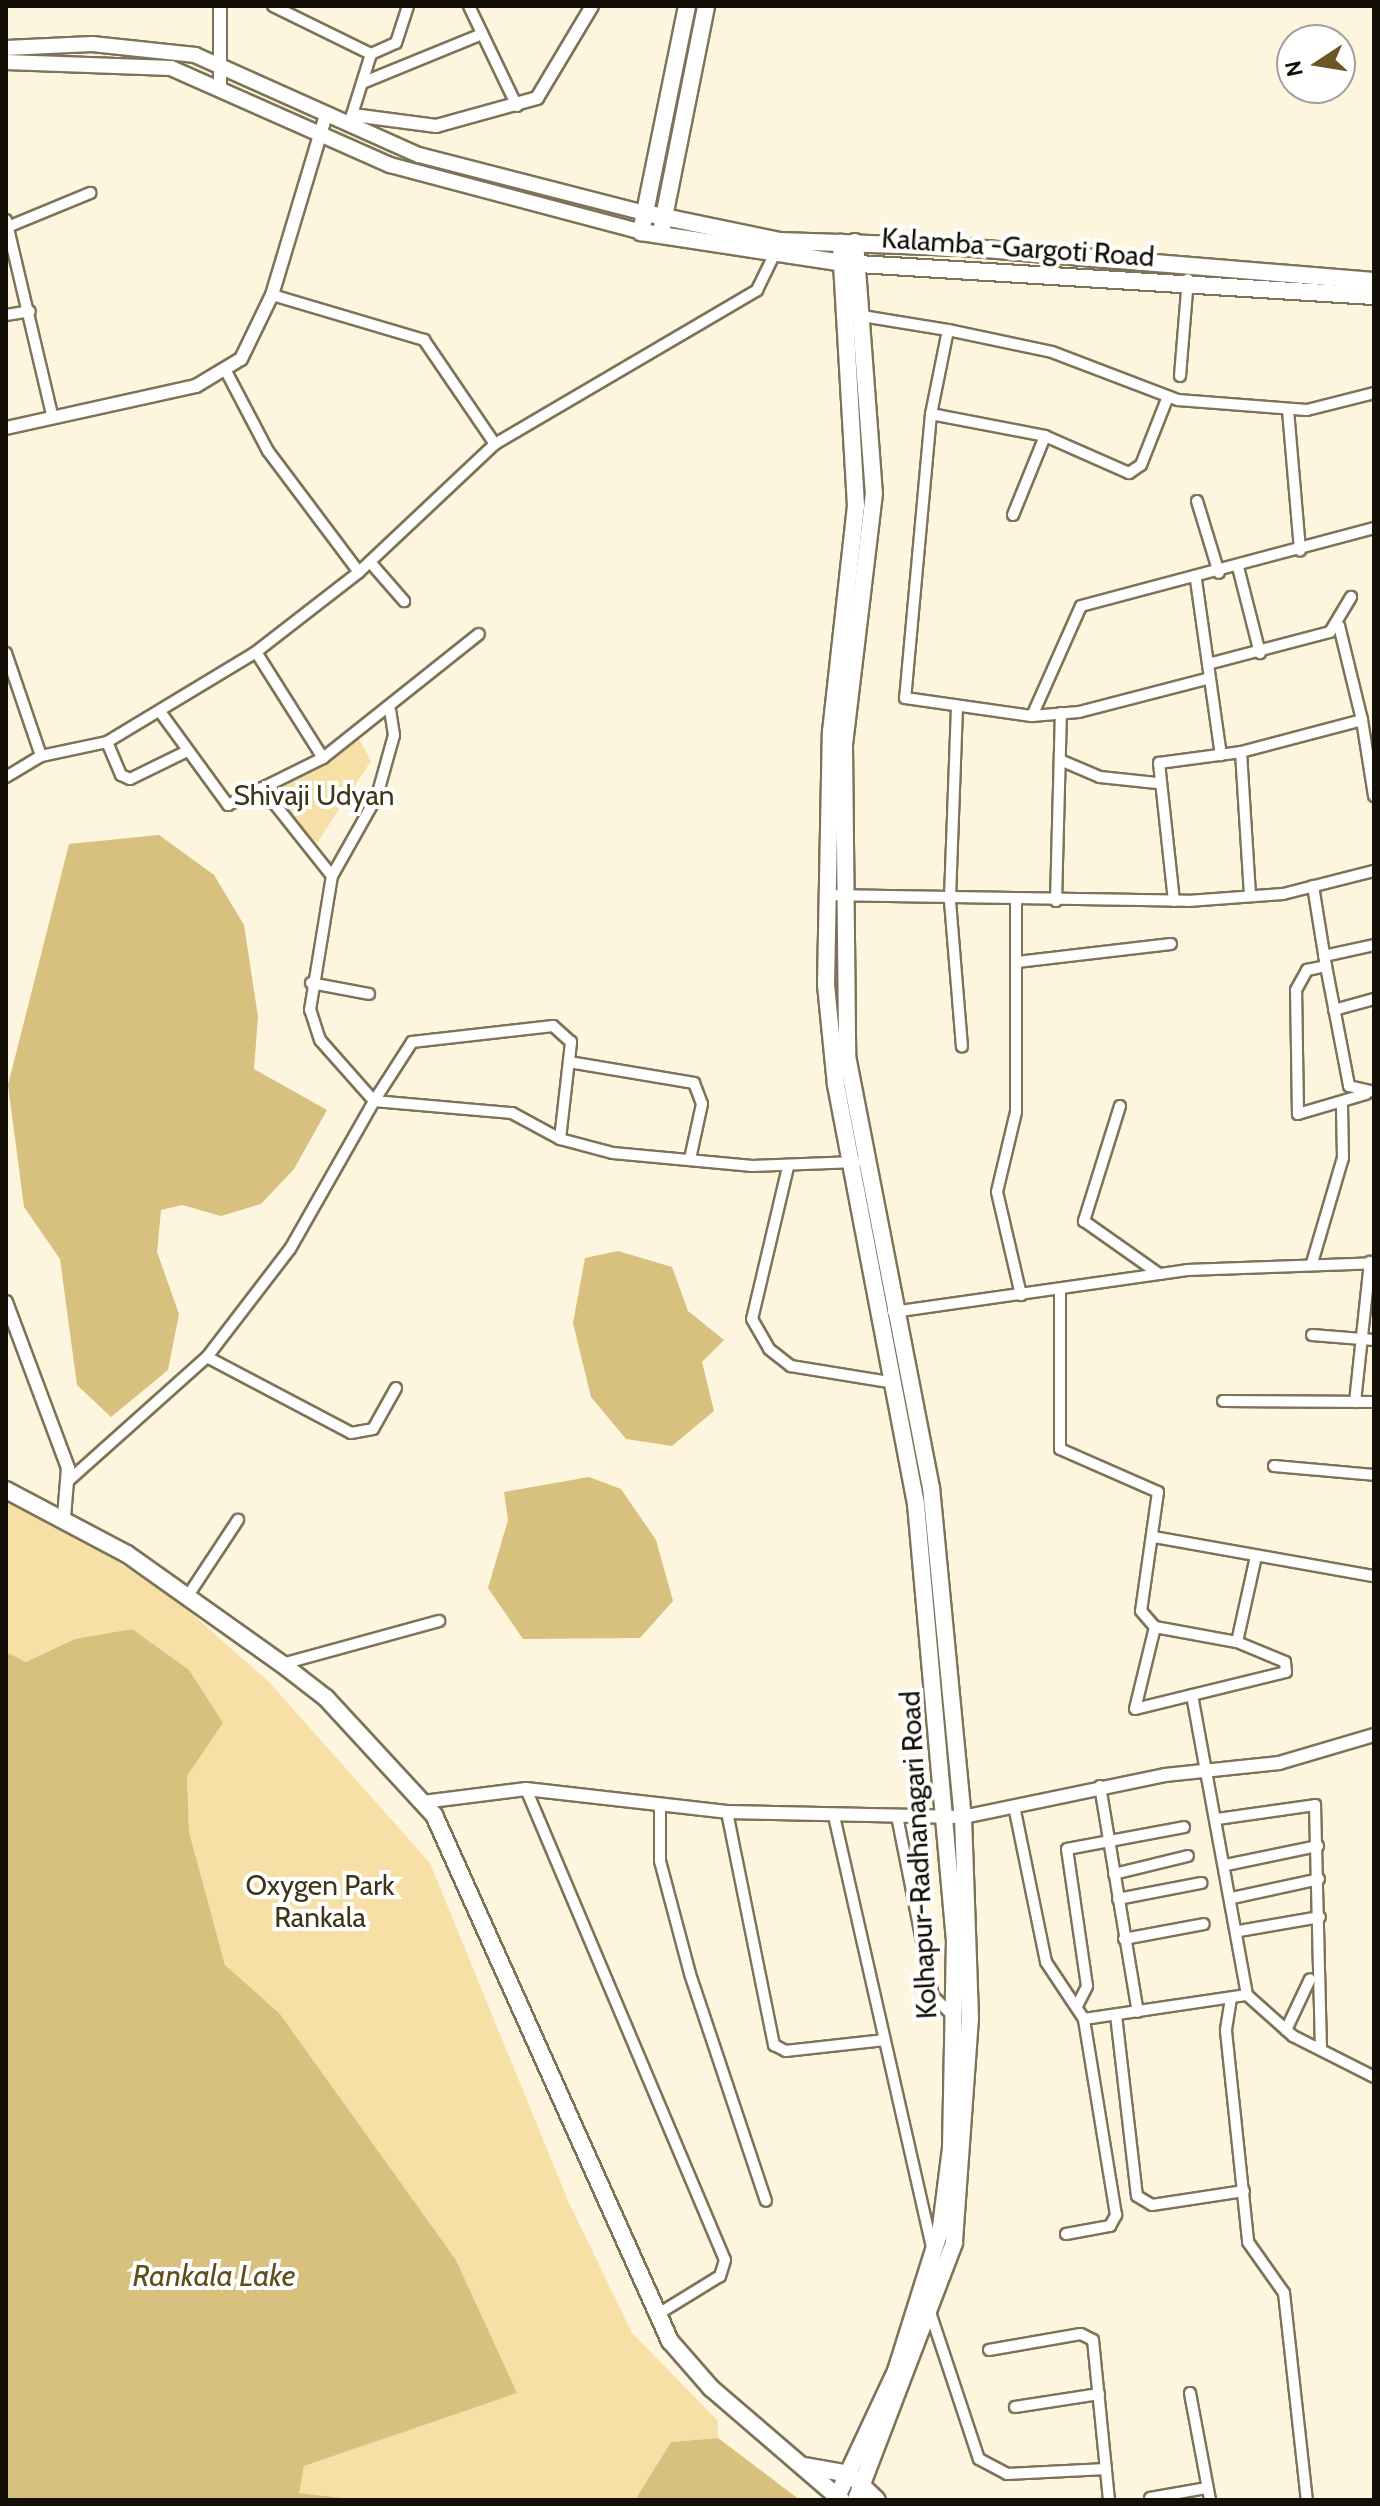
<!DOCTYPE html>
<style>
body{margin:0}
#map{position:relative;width:1380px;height:2506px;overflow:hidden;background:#fdf5dd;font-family:Cabin,sans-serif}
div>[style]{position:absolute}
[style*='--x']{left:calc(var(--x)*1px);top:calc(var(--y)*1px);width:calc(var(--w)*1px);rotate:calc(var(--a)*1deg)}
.green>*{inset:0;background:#f6e0a6}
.water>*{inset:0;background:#d8c07e}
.roads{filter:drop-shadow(2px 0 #7d7358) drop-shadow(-2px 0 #7d7358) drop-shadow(0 2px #7d7358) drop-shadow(0 -2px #7d7358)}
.minor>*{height:10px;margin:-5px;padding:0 5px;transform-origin:5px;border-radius:5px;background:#fff}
.tertiary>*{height:12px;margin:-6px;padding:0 6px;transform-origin:6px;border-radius:6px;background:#fff}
.secondary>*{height:14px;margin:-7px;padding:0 7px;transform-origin:7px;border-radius:7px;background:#fff}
.primary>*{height:16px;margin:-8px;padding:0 8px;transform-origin:8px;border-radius:8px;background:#fff}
span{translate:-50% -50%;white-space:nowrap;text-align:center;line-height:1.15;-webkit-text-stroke:8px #fff;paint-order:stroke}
.street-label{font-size:28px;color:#130f06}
.park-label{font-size:28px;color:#3e3416}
.water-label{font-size:30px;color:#5f4e1c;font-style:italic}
.frame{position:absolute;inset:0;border:8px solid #130f06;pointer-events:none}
.north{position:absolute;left:1276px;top:24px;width:80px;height:80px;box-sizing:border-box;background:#fff;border:2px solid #a19f9b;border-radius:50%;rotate:258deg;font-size:22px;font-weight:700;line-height:32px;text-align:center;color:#130f06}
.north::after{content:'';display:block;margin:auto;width:28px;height:36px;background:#685624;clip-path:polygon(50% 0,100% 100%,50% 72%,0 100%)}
</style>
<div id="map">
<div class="green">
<div style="clip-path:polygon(356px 734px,371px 761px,317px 843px,262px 788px)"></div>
<div style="clip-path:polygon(6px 1490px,174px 1598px,269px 1682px,430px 1863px,569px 2203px,632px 2333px,718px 2421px,718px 2438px,671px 2442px,635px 2500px,361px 2500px,298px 2493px,304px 2466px,516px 2392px,456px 2260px,280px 2014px,225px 1965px,189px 1832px,187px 1776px,223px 1723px,132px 1629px,75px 1639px,26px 1662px,6px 1652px)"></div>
</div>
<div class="water">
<div style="clip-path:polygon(159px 835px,214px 875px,244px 925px,258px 1017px,254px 1069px,327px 1110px,294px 1169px,261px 1204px,221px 1216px,182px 1205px,161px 1210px,157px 1252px,179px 1314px,168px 1370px,111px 1417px,77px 1385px,60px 1259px,24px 1207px,8px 1085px,69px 844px)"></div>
<div style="clip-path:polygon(618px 1251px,672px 1267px,688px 1311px,724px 1340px,702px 1362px,714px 1411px,672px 1446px,626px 1439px,591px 1397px,573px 1323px,585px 1258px)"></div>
<div style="clip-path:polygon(589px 1477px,621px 1489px,656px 1540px,673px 1601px,640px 1638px,523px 1639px,488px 1588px,508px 1520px,504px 1492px)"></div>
<div style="clip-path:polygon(132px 1629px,189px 1670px,223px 1723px,187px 1776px,189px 1832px,225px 1965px,280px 2014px,456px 2260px,517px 2393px,304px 2466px,299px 2493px,361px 2500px,6px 2500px,6px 1652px,26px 1662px,75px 1639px)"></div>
<div style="clip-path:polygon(718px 2438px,800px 2500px,635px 2500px,671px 2442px)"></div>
</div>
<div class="roads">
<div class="minor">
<div style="--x:273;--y:6;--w:109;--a:26.1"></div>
<div style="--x:469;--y:6;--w:111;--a:64.4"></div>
<div style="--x:362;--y:83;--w:130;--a:-22.2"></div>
<div style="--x:350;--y:121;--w:70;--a:-72.6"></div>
<div style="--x:371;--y:54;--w:27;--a:-24"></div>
<div style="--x:396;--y:43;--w:39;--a:-72"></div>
<div style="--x:6;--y:220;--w:199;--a:76.7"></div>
<div style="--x:10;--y:226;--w:87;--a:-22.4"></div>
<div style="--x:272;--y:295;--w:159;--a:16.5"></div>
<div style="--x:424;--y:340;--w:126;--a:55.7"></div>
<div style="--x:6;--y:315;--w:24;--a:-9"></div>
<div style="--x:856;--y:315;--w:93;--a:9.3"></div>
<div style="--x:948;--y:330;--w:86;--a:101.4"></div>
<div style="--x:931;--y:414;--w:285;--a:95.2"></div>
<div style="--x:905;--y:698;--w:128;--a:8.1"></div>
<div style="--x:1032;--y:716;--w:120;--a:-66"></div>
<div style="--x:1081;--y:606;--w:303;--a:-14.9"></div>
<div style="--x:948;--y:330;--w:106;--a:11.9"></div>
<div style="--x:1052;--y:352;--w:135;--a:20.9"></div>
<div style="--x:1178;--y:400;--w:129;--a:4.4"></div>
<div style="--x:1307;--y:410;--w:69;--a:-14.2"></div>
<div style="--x:227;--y:373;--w:88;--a:62.3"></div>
<div style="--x:268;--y:451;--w:151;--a:53.1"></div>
<div style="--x:1180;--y:376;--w:97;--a:-85.3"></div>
<div style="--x:1288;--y:410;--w:141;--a:85.1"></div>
<div style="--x:931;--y:414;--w:116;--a:10.9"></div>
<div style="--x:1045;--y:436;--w:92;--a:23.8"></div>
<div style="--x:1129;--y:473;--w:14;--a:-34"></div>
<div style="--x:1141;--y:465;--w:71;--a:-68.5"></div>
<div style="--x:1197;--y:501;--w:75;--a:73"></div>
<div style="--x:1013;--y:515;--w:85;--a:-67.9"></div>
<div style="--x:370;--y:562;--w:52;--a:48.9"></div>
<div style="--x:1238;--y:567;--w:89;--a:75.7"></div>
<div style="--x:1196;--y:580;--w:177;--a:81.9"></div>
<div style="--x:256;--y:652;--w:125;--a:57.7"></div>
<div style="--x:6;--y:653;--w:109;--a:71.2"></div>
<div style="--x:1208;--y:664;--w:126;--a:-14.7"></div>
<div style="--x:1330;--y:632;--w:41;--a:-59"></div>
<div style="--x:957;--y:707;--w:194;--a:92.1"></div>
<div style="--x:950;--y:901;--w:146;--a:85.3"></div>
<div style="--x:161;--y:713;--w:114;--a:53.9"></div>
<div style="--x:228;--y:805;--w:106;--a:-26.3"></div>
<div style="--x:323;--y:758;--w:199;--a:-38.5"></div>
<div style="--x:1032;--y:716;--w:47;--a:-4.9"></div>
<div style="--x:1079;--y:712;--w:135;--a:-14.5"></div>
<div style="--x:1362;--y:720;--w:77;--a:81"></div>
<div style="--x:107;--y:742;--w:36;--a:67"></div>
<div style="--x:121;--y:775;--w:10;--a:24"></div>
<div style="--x:130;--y:779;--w:61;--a:-26.1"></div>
<div style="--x:1241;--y:752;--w:144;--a:86.4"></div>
<div style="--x:1060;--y:760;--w:43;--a:23"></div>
<div style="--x:1100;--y:777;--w:57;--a:6"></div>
<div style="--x:6;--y:777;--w:41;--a:-31"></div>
<div style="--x:41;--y:756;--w:67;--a:-12"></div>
<div style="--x:107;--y:742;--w:174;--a:-31.1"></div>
<div style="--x:256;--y:652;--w:130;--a:-37.8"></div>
<div style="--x:359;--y:572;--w:187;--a:-43.3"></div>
<div style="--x:495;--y:444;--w:304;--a:-30.4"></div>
<div style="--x:757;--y:290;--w:46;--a:-64"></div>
<div style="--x:262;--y:788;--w:112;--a:51.5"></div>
<div style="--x:332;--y:876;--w:92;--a:-60.6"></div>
<div style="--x:377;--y:796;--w:63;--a:-74.4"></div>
<div style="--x:394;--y:735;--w:25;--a:-99"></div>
<div style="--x:1313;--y:886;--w:81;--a:80.8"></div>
<div style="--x:826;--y:895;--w:362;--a:0.9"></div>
<div style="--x:1188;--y:901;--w:95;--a:-4.2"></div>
<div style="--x:1283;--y:894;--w:94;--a:-14.2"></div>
<div style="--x:1016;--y:901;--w:211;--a:90"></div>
<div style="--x:1016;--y:1112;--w:82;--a:103.4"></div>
<div style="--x:997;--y:1192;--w:106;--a:76.9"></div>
<div style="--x:1056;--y:901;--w:188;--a:-88.5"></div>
<div style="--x:1174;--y:901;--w:139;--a:-96.2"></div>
<div style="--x:1159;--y:763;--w:83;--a:-7.6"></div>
<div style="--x:1241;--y:752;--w:125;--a:-14.8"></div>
<div style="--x:1362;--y:720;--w:97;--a:-103.7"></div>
<div style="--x:1324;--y:956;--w:51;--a:-12.4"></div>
<div style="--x:1017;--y:962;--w:155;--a:-6.7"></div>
<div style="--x:311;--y:983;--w:59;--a:10.7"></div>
<div style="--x:1334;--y:1010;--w:41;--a:-15.4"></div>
<div style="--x:569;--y:1062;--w:127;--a:9.5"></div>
<div style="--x:694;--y:1083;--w:22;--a:69"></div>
<div style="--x:702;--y:1104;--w:56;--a:102.3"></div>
<div style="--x:1366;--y:1094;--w:71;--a:163.6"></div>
<div style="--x:1298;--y:1114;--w:124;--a:-90.9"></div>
<div style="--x:1296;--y:990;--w:23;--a:-61"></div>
<div style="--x:1307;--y:970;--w:19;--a:-12"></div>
<div style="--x:1326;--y:966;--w:122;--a:79.1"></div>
<div style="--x:1349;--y:1086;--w:26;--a:13"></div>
<div style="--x:1120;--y:1106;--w:121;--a:107.4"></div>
<div style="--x:1084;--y:1221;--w:92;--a:35.2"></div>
<div style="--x:560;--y:1139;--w:98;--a:-83.5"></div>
<div style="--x:571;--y:1042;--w:24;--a:-138"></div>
<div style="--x:553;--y:1026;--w:142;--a:173.5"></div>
<div style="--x:412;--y:1042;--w:70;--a:122.8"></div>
<div style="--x:374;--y:1101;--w:139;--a:5"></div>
<div style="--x:512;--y:1113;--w:55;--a:28.4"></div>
<div style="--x:560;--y:1139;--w:55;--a:14.8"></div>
<div style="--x:613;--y:1153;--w:140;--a:5.3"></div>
<div style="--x:752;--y:1166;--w:104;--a:-2.2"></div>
<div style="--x:788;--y:1167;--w:156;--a:103.3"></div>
<div style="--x:752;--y:1319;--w:34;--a:60"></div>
<div style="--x:769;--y:1349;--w:28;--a:38"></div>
<div style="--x:791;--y:1366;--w:105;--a:9.3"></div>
<div style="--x:1312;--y:1263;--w:109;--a:-73.6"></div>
<div style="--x:1343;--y:1158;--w:54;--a:-91.1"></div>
<div style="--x:1060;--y:1290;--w:159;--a:90"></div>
<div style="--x:1060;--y:1449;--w:107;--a:23.7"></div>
<div style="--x:1158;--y:1492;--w:120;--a:98.1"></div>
<div style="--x:1141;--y:1611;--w:21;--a:49"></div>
<div style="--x:893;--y:1312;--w:297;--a:-8.1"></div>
<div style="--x:1187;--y:1270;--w:187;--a:-2.1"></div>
<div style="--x:1312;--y:1335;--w:62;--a:4.6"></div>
<div style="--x:207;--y:1357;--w:163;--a:27.8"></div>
<div style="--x:351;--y:1433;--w:22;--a:-10"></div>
<div style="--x:373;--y:1429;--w:47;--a:-60.7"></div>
<div style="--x:1223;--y:1401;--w:151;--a:0.4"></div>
<div style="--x:1355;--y:1402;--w:141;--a:-83.9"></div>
<div style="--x:1274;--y:1466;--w:100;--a:5.1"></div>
<div style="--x:67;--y:1482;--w:188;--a:-41.8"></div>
<div style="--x:207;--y:1357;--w:136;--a:-52.5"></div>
<div style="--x:290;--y:1249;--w:170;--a:-60.4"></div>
<div style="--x:374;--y:1101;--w:81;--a:-131.5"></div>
<div style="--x:320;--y:1040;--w:32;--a:-108"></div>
<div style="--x:310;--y:1010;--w:136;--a:-80.7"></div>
<div style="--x:1154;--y:1537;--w:223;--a:10.1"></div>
<div style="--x:189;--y:1594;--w:89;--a:-56.5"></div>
<div style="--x:1155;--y:1627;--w:83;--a:10.4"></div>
<div style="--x:1237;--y:1642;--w:52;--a:22.6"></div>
<div style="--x:1285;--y:1662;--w:10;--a:84"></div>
<div style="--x:1286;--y:1672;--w:155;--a:166.2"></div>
<div style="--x:1135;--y:1709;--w:84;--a:-76.3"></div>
<div style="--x:1237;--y:1642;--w:88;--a:-77.5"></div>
<div style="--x:282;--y:1664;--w:163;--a:-15.3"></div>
<div style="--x:1192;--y:1695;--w:305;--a:79.6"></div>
<div style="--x:1247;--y:1995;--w:62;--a:41.7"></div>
<div style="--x:1293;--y:2036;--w:91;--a:26.8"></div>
<div style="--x:1100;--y:1786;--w:229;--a:80.5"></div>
<div style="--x:526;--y:1789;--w:511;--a:67.1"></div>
<div style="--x:725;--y:2260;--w:17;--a:107"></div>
<div style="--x:720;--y:2276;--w:76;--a:148.4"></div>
<div style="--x:660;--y:1804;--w:57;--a:90"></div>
<div style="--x:660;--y:1861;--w:117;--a:75.1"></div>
<div style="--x:690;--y:1974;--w:239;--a:71.5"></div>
<div style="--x:1014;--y:1806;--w:159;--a:78.4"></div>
<div style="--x:1046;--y:1962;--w:69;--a:56.3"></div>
<div style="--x:727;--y:1812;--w:238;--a:78.6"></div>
<div style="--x:774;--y:2045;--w:13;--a:27"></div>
<div style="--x:786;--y:2051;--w:99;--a:-6.4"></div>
<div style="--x:834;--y:1816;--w:442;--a:77.2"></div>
<div style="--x:897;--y:1816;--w:184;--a:78.7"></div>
<div style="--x:933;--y:1996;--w:30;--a:45"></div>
<div style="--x:1217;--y:1819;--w:99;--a:-8.1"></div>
<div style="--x:1315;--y:1805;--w:244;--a:88.6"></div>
<div style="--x:1226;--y:1865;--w:94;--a:-11.7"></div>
<div style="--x:1114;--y:1874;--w:76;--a:-13.7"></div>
<div style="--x:1232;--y:1898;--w:89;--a:-12.3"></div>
<div style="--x:1118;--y:1899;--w:85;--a:-10.9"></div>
<div style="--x:1239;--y:1931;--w:82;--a:-9.8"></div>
<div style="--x:1124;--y:1939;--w:81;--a:-10.6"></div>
<div style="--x:1231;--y:1998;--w:33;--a:99"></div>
<div style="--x:1226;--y:2031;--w:212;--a:84"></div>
<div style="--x:1248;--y:2242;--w:62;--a:54.8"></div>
<div style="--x:1284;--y:2293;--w:208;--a:83.7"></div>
<div style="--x:1078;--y:2004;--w:20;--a:-63"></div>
<div style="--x:1087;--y:1986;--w:138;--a:-98.3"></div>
<div style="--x:1067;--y:1849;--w:119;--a:-10.6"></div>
<div style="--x:1116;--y:2015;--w:182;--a:83.4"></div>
<div style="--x:1137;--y:2196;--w:17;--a:31"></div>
<div style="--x:1152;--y:2205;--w:93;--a:-8.7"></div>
<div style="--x:1286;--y:2030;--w:56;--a:-64.8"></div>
<div style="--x:1066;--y:2234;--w:45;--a:-10.3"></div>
<div style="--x:1110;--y:2226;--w:13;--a:-61"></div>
<div style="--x:1116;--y:2215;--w:199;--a:-99.3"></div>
<div style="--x:1084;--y:2019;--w:165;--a:-8.4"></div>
<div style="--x:930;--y:2312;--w:155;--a:71.6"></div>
<div style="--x:979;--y:2459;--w:32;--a:28"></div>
<div style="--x:1007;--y:2474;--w:99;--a:-2.9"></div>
<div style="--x:989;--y:2350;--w:93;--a:-9.9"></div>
<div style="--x:1081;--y:2334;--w:13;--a:27"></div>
<div style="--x:1093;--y:2340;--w:161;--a:84.3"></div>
<div style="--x:1190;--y:2393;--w:109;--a:79.4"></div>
<div style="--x:1015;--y:2407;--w:85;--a:-8.8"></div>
<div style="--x:1150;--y:2498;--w:58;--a:-10"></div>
</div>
<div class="tertiary">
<div style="--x:220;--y:87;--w:81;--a:-90"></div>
<div style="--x:353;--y:115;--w:84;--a:7.5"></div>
<div style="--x:436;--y:126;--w:105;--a:-15.5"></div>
<div style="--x:537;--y:98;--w:107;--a:-59.1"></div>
<div style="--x:6;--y:428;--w:195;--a:-12.5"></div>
<div style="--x:196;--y:386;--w:52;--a:-31"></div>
<div style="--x:241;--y:359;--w:71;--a:-64.2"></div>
<div style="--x:272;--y:295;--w:185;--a:-73.3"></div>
<div style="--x:6;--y:1302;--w:177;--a:69.5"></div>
<div style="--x:68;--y:1468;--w:50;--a:94.6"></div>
<div style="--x:423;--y:1802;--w:104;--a:-7.2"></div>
<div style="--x:526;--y:1789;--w:202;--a:6.5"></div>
<div style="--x:727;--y:1812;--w:236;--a:1.2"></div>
<div style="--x:963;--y:1817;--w:206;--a:-11.7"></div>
<div style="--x:1165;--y:1775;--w:115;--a:-6"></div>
<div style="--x:1279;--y:1763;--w:99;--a:-16.4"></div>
</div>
<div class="secondary">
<div style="--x:6;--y:48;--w:86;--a:-2.7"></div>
<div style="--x:92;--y:44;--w:104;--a:6.1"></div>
<div style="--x:195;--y:55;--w:245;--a:24.1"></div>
<div style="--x:419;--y:155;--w:233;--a:14.4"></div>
<div style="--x:6;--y:62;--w:165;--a:2.1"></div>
<div style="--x:171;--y:68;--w:240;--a:23.9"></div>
<div style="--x:390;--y:165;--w:260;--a:14.9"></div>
</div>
<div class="primary">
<div style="--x:687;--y:6;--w:231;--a:101.5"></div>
<div style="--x:641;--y:232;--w:204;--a:8.7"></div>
<div style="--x:843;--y:263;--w:532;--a:3.56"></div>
<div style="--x:645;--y:213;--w:138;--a:11.7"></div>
<div style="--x:780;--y:241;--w:181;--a:1.9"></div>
<div style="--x:961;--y:247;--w:414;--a:4.7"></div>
<div style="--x:662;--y:227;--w:225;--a:-78.7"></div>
<div style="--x:855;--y:242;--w:252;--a:85.7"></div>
<div style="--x:874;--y:493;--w:255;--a:96.8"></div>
<div style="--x:844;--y:746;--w:310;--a:89.4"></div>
<div style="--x:847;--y:1056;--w:439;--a:79"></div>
<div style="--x:931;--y:1487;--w:332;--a:84.5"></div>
<div style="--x:963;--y:1817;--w:201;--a:88"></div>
<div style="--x:970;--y:2018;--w:226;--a:94.1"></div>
<div style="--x:954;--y:2243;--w:275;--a:110.9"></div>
<div style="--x:6;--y:1490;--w:137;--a:27.9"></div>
<div style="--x:127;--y:1554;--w:190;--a:35.4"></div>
<div style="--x:282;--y:1664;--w:56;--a:37.7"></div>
<div style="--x:326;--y:1698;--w:159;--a:47.3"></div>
<div style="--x:434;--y:1815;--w:577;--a:65.84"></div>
<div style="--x:670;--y:2341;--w:62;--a:48.9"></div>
<div style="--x:711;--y:2388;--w:172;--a:40.7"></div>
<div style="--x:804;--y:2466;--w:47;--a:9.9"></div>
<div style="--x:850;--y:2474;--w:37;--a:44"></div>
<div style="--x:837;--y:2497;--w:139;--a:-64.9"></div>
<div style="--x:896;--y:2371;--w:151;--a:-72.6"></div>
<div style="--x:941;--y:2227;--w:80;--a:-82.8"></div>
<div style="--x:951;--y:2148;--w:207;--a:-88.9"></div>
<div style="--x:955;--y:1941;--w:439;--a:-95.1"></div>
<div style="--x:916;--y:1504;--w:427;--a:-100.8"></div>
<div style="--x:836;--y:1085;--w:100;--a:-95.7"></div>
<div style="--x:826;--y:985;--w:253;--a:-88.9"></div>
<div style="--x:831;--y:732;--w:227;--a:-83.7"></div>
<div style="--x:856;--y:506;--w:264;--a:-93.3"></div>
</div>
</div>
<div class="street-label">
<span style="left:1018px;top:247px;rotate:4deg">Kalamba -Gargoti Road</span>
<span style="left:918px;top:1855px;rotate:-93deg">Kolhapur-Radhanagari Road</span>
</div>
<div class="park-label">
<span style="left:314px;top:795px">Shivaji Udyan</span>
<span style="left:320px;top:1901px">Oxygen Park<br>Rankala</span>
</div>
<div class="water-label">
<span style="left:214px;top:2276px">Rankala Lake</span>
</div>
<div class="frame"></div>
<div class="north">N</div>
</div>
